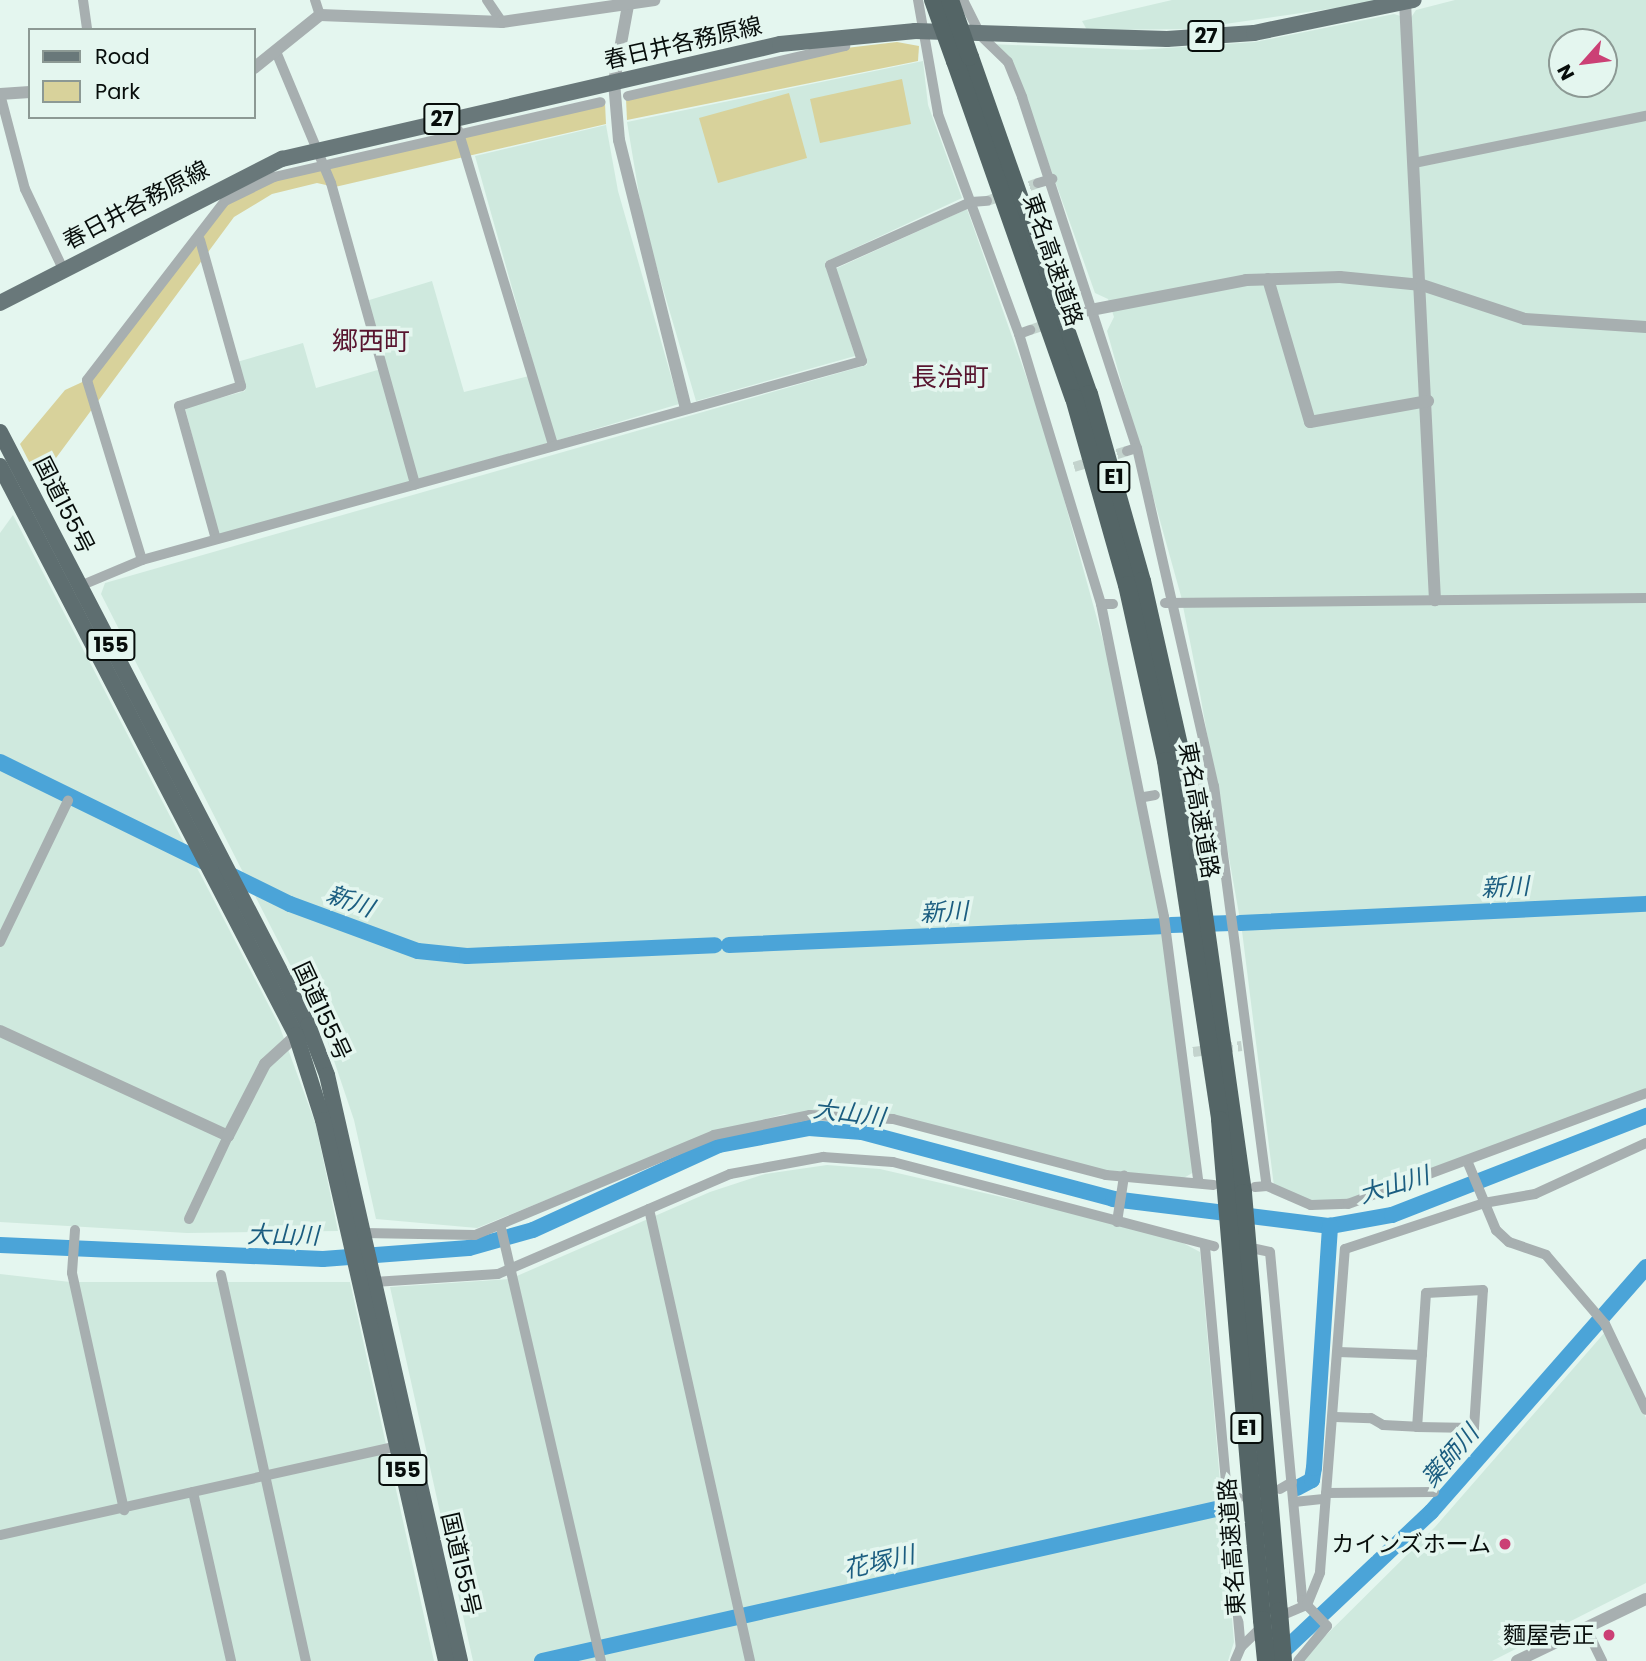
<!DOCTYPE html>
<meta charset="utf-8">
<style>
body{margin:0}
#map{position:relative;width:1646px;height:1661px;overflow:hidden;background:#e4f6ef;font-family:Poppins,"Noto Sans JP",sans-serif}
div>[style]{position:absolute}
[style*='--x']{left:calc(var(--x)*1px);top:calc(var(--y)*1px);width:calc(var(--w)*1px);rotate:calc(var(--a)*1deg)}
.built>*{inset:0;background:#cfe9de}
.green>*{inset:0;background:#d8d29b}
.river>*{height:16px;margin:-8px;padding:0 8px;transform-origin:8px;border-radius:8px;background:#4ba4d8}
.minor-tunnel>*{height:10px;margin-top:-5px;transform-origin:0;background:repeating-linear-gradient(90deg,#c3d3cd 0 10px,transparent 0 15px)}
.minor>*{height:10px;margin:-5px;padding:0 5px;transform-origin:5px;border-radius:5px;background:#a7afb0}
.tertiary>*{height:12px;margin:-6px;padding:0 6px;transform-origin:6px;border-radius:6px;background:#a7afb0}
.primary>*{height:16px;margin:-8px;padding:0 8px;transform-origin:8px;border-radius:8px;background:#69787a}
.trunk>*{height:16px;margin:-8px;padding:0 8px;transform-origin:8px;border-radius:8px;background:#5e6e70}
.motorway>*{height:18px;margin:-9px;padding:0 9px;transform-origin:9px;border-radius:9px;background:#546566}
.motorway-bridge>*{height:18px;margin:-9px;padding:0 9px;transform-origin:9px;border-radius:9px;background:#546566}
.dots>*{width:19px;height:19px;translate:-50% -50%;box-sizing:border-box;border:4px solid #e4f6ef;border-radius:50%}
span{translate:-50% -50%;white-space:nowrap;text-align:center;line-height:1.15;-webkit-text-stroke:7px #e4f6ef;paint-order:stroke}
.shield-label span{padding:2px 5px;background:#e4f6ef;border:2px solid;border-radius:5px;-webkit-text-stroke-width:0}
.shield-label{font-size:21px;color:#070d0b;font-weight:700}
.street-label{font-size:23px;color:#070d0b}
.poi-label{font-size:23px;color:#070d0b}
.right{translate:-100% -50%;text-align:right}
.water-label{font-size:24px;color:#1b5d80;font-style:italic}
.quarter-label{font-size:26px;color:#58152f}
.legend{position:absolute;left:28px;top:28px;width:228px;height:91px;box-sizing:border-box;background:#e4f6ef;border:2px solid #8c9994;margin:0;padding:9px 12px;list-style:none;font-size:21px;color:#070d0b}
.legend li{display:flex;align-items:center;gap:14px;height:35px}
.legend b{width:35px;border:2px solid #8c9994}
.north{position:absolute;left:1548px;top:28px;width:70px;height:70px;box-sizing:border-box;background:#e4f6ef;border:2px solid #8c9994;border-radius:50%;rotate:242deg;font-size:19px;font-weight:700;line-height:28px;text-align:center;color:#070d0b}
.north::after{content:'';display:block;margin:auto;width:24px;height:32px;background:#cb4075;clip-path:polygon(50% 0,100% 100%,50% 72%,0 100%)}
</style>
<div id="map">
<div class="built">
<div style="clip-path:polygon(1172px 0,1392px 0,1190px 29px,1087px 30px,1082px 21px)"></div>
<div style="clip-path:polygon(evenodd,1455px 0,1646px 0,1646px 1089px,1346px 1200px,1311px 1202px,1274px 1186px,1242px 931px,1197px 677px,1181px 596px,1107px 331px,1114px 317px,1108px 299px,1095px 293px,1019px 80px,990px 44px,1137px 50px,1255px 42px,1394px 14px,1410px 19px,1416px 10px,1455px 0,1562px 42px,1604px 42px,1604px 84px,1562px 84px,1562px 42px)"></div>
<div style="clip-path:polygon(923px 61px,928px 105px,962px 198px,825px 262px,855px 356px,696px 401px,644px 224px,627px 122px)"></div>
<div style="clip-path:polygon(606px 125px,618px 191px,679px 404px,555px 441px,475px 156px)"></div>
<div style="clip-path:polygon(967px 209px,1044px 427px,1112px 673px,1160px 915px,1194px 1172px,1182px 1179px,1105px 1173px,871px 1113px,784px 1114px,703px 1136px,477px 1228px,376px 1219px,354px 1120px,324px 1031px,101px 594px,105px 583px,867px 365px,835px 269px)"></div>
<div style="clip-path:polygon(432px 281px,464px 392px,529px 376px,548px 443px,417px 479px,366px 301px)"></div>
<div style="clip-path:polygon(303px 343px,316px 388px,381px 369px,412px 481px,218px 535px,185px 408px,245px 391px,237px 362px)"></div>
<div style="clip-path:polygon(13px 515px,279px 1025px,316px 1125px,338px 1231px,187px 1233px,0 1222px,0 533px)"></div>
<div style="clip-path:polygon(827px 1165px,880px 1169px,1168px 1235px,1200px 1252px,1234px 1642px,1228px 1661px,473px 1661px,390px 1287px,510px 1279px,710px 1192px,765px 1174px)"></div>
<div style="clip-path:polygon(0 1274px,70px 1282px,350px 1282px,434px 1661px,0 1661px)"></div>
<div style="clip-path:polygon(1606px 1331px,1646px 1418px,1646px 1583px,1492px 1661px,1300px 1661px,1435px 1527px)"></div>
</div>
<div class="green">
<div style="clip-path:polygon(897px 42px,919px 46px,918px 61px,627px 120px,626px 99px,846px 48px)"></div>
<div style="clip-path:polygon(902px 79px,911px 124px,820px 143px,810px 99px)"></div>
<div style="clip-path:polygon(789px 93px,807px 158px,718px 183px,699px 118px)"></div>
<div style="clip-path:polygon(605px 103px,606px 124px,335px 187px,317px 183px,272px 194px,234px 217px,39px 481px,20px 444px,65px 390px,91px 378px,221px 208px,274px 180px)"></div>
</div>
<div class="river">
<div style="--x:0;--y:762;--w:323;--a:26.1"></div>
<div style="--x:290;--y:904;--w:136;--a:20.2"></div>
<div style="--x:418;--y:951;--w:49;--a:5.8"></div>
<div style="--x:467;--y:956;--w:248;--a:-2.5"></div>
<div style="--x:1240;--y:923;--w:406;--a:-2.7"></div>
<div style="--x:1171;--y:925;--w:61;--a:-1.9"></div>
<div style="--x:729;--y:945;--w:432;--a:-2.5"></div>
<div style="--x:0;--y:1245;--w:323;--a:2.5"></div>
<div style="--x:323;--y:1259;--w:146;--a:-4.3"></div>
<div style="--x:469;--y:1248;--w:66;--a:-15.7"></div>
<div style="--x:533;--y:1230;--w:205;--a:-24.6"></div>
<div style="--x:719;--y:1145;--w:92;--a:-10.7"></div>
<div style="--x:809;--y:1128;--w:53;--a:4.3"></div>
<div style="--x:862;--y:1132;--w:260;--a:14.9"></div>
<div style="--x:1113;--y:1199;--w:219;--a:7.1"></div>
<div style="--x:1330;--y:1226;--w:63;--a:-10.1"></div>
<div style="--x:1392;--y:1215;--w:273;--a:-21.3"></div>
<div style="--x:1297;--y:1488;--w:17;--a:-28"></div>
<div style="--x:1312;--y:1480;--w:12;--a:-81"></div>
<div style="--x:1314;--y:1468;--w:243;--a:-86.2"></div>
<div style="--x:1277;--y:1657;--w:212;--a:-43.3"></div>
<div style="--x:1431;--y:1512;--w:326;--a:-48.7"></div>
<div style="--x:542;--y:1661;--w:700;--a:-12.71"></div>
</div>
<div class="minor-tunnel">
<div style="--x:987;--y:201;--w:54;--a:-19.4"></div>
<div style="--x:1030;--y:330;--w:54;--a:-18.4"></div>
<div style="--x:1074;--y:467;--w:55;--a:-16.8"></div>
<div style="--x:1184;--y:791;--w:20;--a:-9"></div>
<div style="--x:1193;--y:1052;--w:49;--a:-7"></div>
</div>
<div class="minor">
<div style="--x:83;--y:0;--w:30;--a:82"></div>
<div style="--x:315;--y:0;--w:16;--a:72"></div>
<div style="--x:487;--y:0;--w:27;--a:56"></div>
<div style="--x:918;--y:0;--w:116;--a:80"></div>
<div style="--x:938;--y:114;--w:234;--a:69.8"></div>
<div style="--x:1019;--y:334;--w:282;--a:73.1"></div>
<div style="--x:1101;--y:604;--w:319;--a:78.6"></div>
<div style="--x:1164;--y:917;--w:264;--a:82.6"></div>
<div style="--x:963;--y:0;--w:40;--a:63.4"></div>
<div style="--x:981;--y:36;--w:37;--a:44"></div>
<div style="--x:1008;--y:62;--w:38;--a:68"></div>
<div style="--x:1022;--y:97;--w:369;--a:71.9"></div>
<div style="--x:1137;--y:448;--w:347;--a:77.2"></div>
<div style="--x:1214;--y:786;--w:403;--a:82.5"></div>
<div style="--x:277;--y:54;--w:140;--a:67.3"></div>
<div style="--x:331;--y:183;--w:313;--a:74.4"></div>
<div style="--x:0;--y:94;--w:98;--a:75.3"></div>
<div style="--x:25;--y:189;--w:89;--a:64.6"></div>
<div style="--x:628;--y:96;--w:223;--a:-13"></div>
<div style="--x:845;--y:46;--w:11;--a:-100"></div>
<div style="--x:458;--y:130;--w:329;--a:73.2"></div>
<div style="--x:1414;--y:163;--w:237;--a:-11.5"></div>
<div style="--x:1038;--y:183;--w:15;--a:-16"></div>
<div style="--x:200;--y:240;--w:152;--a:74.3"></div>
<div style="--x:241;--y:386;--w:65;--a:162.1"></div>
<div style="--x:179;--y:406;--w:138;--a:74.5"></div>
<div style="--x:1081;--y:313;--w:16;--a:-15"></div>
<div style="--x:1019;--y:334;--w:12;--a:-20"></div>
<div style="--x:1127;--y:451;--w:10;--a:-17"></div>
<div style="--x:142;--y:560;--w:188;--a:-107"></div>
<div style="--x:87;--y:380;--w:226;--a:-52.4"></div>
<div style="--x:225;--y:201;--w:55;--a:-26.1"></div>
<div style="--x:274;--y:177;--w:335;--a:-12.9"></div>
<div style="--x:80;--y:586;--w:67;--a:-22.8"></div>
<div style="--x:142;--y:560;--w:747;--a:-15.45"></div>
<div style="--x:862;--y:361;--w:101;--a:-108.4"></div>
<div style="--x:830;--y:265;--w:154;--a:-24.1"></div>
<div style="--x:971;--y:202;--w:16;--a:-4"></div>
<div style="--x:1165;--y:603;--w:481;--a:-0.6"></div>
<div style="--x:1101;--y:604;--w:12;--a:0"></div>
<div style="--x:1144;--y:797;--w:11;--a:-10"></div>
<div style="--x:0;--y:942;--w:157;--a:-64.3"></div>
<div style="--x:1468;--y:1163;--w:73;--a:67.3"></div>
<div style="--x:1496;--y:1230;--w:18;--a:43"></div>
<div style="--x:1509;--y:1242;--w:39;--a:19"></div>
<div style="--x:1546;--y:1255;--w:91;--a:49.5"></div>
<div style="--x:1605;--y:1324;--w:95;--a:64.5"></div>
<div style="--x:1255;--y:1187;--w:12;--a:-5"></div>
<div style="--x:1267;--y:1186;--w:48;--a:23.4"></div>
<div style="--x:1311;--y:1205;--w:37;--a:-2"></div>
<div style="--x:1348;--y:1204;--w:318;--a:-20.4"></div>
<div style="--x:649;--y:1209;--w:463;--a:77.4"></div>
<div style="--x:189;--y:1219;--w:92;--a:-64.8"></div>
<div style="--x:1117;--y:1222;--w:47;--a:-81.3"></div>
<div style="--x:501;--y:1228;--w:444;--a:77"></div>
<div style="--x:75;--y:1230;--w:43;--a:94"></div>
<div style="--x:72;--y:1273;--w:243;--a:77.6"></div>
<div style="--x:364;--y:1233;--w:111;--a:1"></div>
<div style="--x:475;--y:1235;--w:259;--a:-22.7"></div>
<div style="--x:714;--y:1135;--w:98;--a:-11.8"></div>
<div style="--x:810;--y:1115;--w:83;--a:2.8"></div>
<div style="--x:893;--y:1119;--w:220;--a:14.7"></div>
<div style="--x:1106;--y:1175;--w:108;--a:5.3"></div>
<div style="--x:1205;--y:1247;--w:402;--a:84.9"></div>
<div style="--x:1241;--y:1647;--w:15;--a:113"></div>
<div style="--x:1256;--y:1249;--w:14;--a:12"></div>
<div style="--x:1270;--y:1252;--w:349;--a:84.7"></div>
<div style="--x:1302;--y:1600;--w:36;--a:46"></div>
<div style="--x:1327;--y:1626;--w:45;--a:129.6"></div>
<div style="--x:221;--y:1275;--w:395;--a:77.6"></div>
<div style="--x:374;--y:1282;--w:124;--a:-3.7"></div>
<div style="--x:498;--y:1274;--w:253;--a:-23.3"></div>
<div style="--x:730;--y:1174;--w:95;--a:-10.4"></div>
<div style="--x:823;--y:1157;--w:70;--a:4.1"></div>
<div style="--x:893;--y:1162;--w:332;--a:14.7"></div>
<div style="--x:1338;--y:1352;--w:84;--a:2"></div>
<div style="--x:1335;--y:1417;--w:36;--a:2"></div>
<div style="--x:1371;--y:1418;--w:14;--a:30"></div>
<div style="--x:1383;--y:1425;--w:34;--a:3"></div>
<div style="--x:1417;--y:1427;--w:57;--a:1"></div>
<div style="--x:1474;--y:1428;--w:138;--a:-86.3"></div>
<div style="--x:1483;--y:1290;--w:57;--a:177"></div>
<div style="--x:1426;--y:1293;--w:134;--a:93.8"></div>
<div style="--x:1280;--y:1489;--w:14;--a:-30"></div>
<div style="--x:193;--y:1492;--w:173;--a:77.3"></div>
<div style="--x:1326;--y:1493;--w:108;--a:-0.5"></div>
<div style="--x:1227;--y:1500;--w:12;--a:-9"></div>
<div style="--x:1294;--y:1502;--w:30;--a:-6"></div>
<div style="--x:0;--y:1535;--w:408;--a:-12.6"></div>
<div style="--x:1276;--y:1618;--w:34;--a:-23"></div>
<div style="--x:1307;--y:1605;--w:35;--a:-68"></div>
<div style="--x:1320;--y:1572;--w:324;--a:-85.6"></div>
<div style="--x:1345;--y:1249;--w:146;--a:-18.3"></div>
<div style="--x:1484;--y:1203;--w:52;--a:-10"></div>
<div style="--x:1535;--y:1194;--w:122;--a:-24.7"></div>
<div style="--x:1586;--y:1628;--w:37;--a:64"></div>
<div style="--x:1241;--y:1647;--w:30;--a:-44"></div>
</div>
<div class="tertiary">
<div style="--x:629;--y:0;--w:83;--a:100.4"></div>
<div style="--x:614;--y:82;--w:58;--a:85.1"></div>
<div style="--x:619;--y:140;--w:276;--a:76"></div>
<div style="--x:1405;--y:2;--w:599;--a:87.13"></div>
<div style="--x:254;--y:68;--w:85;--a:-38.8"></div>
<div style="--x:320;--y:15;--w:182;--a:2.2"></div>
<div style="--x:502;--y:22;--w:154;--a:-8.2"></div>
<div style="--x:0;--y:94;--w:30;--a:-4"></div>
<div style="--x:1268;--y:279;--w:149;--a:73.6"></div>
<div style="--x:1310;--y:422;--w:120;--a:-10.1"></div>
<div style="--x:1096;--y:309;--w:153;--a:-10.9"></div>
<div style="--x:1246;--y:280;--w:94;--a:-1.8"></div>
<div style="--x:1340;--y:277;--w:82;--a:5.6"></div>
<div style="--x:1422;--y:285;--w:108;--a:18.3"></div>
<div style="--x:1525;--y:319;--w:121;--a:3.8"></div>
<div style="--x:0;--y:1031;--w:251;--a:24.7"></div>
<div style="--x:228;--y:1136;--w:81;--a:-62.8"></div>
<div style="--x:265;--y:1064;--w:49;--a:-42.5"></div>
<div style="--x:1517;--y:1661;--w:143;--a:-25.7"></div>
</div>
<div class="primary">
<div style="--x:0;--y:303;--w:317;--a:-27.1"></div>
<div style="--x:282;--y:159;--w:511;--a:-13"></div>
<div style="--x:780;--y:44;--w:136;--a:-5.5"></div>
<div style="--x:915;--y:31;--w:252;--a:1.8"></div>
<div style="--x:1167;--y:39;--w:87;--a:-3.9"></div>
<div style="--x:1254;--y:33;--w:163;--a:-11.7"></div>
</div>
<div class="trunk">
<div style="--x:0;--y:432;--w:668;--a:62.55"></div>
<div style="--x:308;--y:1025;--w:53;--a:69.2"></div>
<div style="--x:327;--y:1075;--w:601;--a:77.21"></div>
<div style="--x:0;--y:466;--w:641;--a:62.52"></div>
<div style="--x:296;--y:1035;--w:89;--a:72.4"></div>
<div style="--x:323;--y:1120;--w:555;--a:77.19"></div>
</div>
<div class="motorway">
<div style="--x:970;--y:57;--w:357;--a:70.6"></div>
<div style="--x:1089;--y:394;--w:194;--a:74.2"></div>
<div style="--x:1142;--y:581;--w:181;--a:77.3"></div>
<div style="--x:1182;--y:758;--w:439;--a:82"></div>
<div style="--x:1243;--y:1193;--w:420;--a:85.1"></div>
<div style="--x:955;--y:61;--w:357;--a:70.6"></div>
<div style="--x:1074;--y:398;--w:194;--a:74.2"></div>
<div style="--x:1127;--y:585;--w:180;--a:77.5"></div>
<div style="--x:1166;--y:761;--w:363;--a:81.4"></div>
<div style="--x:1220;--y:1120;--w:502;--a:85.2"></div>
</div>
<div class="motorway-bridge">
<div style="--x:933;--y:0;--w:65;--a:70.2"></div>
<div style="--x:950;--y:0;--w:60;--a:70.7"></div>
<div style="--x:1279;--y:1611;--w:50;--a:85.4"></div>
<div style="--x:1262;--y:1620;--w:41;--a:84.4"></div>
</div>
<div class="dots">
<div style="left:1505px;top:1544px;background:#cb4075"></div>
<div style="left:1609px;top:1635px;background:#cb4075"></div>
</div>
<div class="shield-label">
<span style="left:1206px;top:36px">27</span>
<span style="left:442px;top:119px">27</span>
<span style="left:1114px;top:477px">E1</span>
<span style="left:111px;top:645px">155</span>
<span style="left:1247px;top:1428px">E1</span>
<span style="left:403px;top:1470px">155</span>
</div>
<div class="street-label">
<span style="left:683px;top:43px;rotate:-13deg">春日井各務原線</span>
<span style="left:136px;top:205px;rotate:-28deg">春日井各務原線</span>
<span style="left:1053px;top:260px;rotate:71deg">東名高速道路</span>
<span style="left:64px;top:505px;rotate:63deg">国道155号</span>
<span style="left:1199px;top:810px;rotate:80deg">東名高速道路</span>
<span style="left:322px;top:1011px;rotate:65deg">国道155号</span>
<span style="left:1232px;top:1547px;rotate:-94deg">東名高速道路</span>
<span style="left:461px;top:1564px;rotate:77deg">国道155号</span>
</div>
<div class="poi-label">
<span class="right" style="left:1491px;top:1544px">カインズホーム</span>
<span class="right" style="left:1595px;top:1635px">麵屋壱正</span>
</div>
<div class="water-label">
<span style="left:1505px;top:887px;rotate:-3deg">新川</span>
<span style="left:350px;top:901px;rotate:20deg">新川</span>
<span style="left:944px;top:912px;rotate:-3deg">新川</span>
<span style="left:849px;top:1113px;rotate:7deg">大山川</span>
<span style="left:1394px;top:1185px;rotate:-17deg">大山川</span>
<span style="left:283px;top:1235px;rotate:1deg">大山川</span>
<span style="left:1450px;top:1456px;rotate:-49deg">薬師川</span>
<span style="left:879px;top:1562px;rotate:-13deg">花塚川</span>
</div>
<div class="quarter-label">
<span style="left:371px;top:342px">郷西町</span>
<span style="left:950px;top:378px">長治町</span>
</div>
<ul class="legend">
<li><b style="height:9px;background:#69787a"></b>Road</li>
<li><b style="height:19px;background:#d8d29b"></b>Park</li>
</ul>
<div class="north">N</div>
</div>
